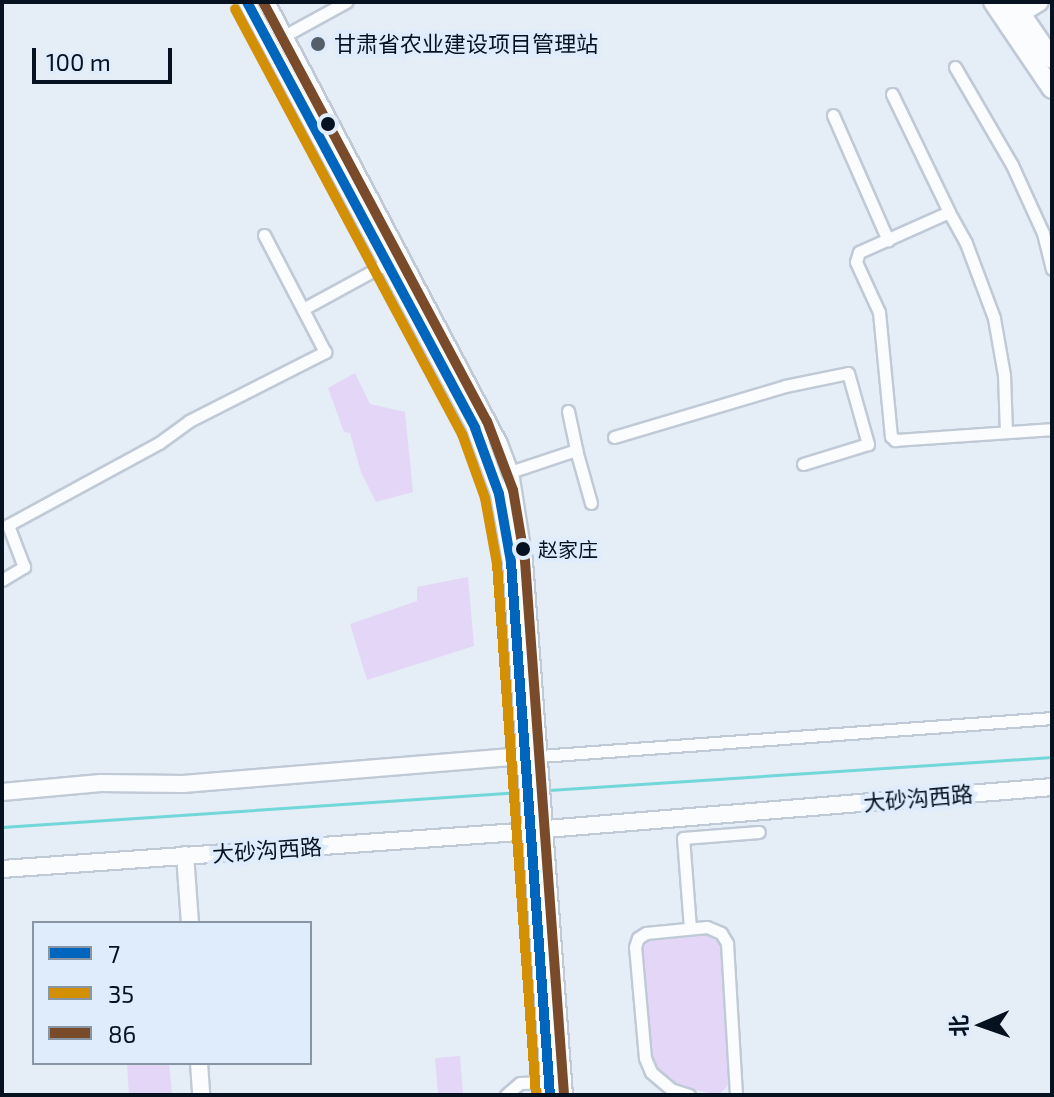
<!DOCTYPE html>
<meta charset="utf-8">
<style>
body{margin:0}
#map{position:relative;width:1054px;height:1097px;overflow:hidden;background:#e5edf6;font-family:"Exo 2","Noto Sans SC",sans-serif}
div>[style]{position:absolute}
[style*='--x']{left:calc(var(--x)*1px);top:calc(var(--y)*1px);width:calc(var(--w)*1px);rotate:calc(var(--a)*1deg)}
.green>*{inset:0;background:#e4d6f7}
.stream>*{height:3px;margin:-1.5px;padding:0 1.5px;transform-origin:1.5px;border-radius:1.5px;background:#71d7d8}
.roads{filter:drop-shadow(2px 0 #c0cad6) drop-shadow(-2px 0 #c0cad6) drop-shadow(0 2px #c0cad6) drop-shadow(0 -2px #c0cad6)}
.street>*{height:11px;margin:-5.5px;padding:0 5.5px;transform-origin:5.5px;border-radius:5.5px;background:#fbfcfe}
.secondary>*{height:16px;margin:-8px;padding:0 8px;transform-origin:8px;border-radius:8px;background:#fbfcfe}
.primary>*{height:18px;margin:-9px;padding:0 9px;transform-origin:9px;border-radius:9px;background:#fbfcfe}
.bus-1>*{height:10px;margin:-5px;padding:0 5px;transform-origin:5px;border-radius:5px;background:#0065bd}
.bus-2>*{height:10px;margin:-5px;padding:0 5px;transform-origin:5px;border-radius:5px;background:#d39005}
.bus-3>*{height:10px;margin:-5px;padding:0 5px;transform-origin:5px;border-radius:5px;background:#7a4b2a}
.dots>*{width:22px;height:22px;translate:-50% -50%;box-sizing:border-box;border:4px solid #dfecfc;border-radius:50%}
span{translate:-50% -50%;white-space:nowrap;text-align:center;line-height:1.15;-webkit-text-stroke:8px #dfecfc;paint-order:stroke}
.bus-label{font-size:20px;color:#06121f}
.left{translate:0 -50%;text-align:left}
.poi-label{font-size:22px;color:#06121f}
.street-label{font-size:22px;color:#06121f}
.frame{position:absolute;inset:0;border:4px solid #06121f;pointer-events:none}
.legend{position:absolute;left:32px;top:921px;width:280px;height:144px;box-sizing:border-box;background:#dfecfc;border:2px solid #8895a4;margin:0;padding:10px 14px;list-style:none;font-size:24px;color:#06121f}
.legend li{display:flex;align-items:center;gap:16px;height:40px}
.legend b{width:40px;border:2px solid #8895a4}
.north{position:absolute;left:942px;top:985px;width:80px;height:80px;-webkit-text-stroke:6px #dfecfc;paint-order:stroke;rotate:268deg;font-size:22px;font-weight:700;line-height:32px;text-align:center;color:#06121f}
.north::after{content:'';display:block;margin:auto;width:28px;height:36px;background:#06121f;clip-path:polygon(50% 0,100% 100%,50% 72%,0 100%)}
.scale{position:absolute;left:32px;top:48px;width:140px;height:36px;box-sizing:border-box;border:4px solid #06121f;border-top:0;padding-left:10px;font-size:24px;line-height:28px;white-space:nowrap;color:#06121f;-webkit-text-stroke:6px #dfecfc;paint-order:stroke}
</style>
<div id="map">
<div class="green">
<div style="clip-path:polygon(355px 373px,370px 404px,405px 412px,413px 492px,376px 502px,361px 472px,350px 433px,344px 432px,328px 388px)"></div>
<div style="clip-path:polygon(468px 577px,474px 646px,367px 680px,350px 624px,417px 601px,417px 587px)"></div>
<div style="clip-path:polygon(708px 931px,721px 944px,729px 1084px,719px 1095px,681px 1087px,655px 1067px,648px 1051px,642px 951px,649px 939px)"></div>
<div style="clip-path:polygon(460px 1056px,463px 1095px,438px 1095px,435px 1058px)"></div>
<div style="clip-path:polygon(127px 1063px,169px 1063px,172px 1095px,129px 1095px)"></div>
</div>
<div class="stream">
<div style="--x:549;--y:790;--w:504;--a:-3.75"></div>
<div style="--x:2;--y:827;--w:520;--a:-3.86"></div>
</div>
<div class="roads">
<div class="street">
<div style="--x:284;--y:36;--w:71;--a:-28.7"></div>
<div style="--x:955;--y:67;--w:113;--a:59.8"></div>
<div style="--x:1012;--y:165;--w:75;--a:65.5"></div>
<div style="--x:1043;--y:233;--w:37;--a:76"></div>
<div style="--x:892;--y:94;--w:131;--a:64.2"></div>
<div style="--x:833;--y:115;--w:137;--a:66.3"></div>
<div style="--x:303;--y:309;--w:100;--a:-28.6"></div>
<div style="--x:568;--y:411;--w:40;--a:78"></div>
<div style="--x:1006;--y:432;--w:57;--a:-92"></div>
<div style="--x:1004;--y:375;--w:58;--a:-100"></div>
<div style="--x:994;--y:318;--w:80;--a:-110.5"></div>
<div style="--x:966;--y:243;--w:35;--a:-119"></div>
<div style="--x:949;--y:212;--w:98;--a:156"></div>
<div style="--x:859;--y:252;--w:10;--a:107"></div>
<div style="--x:856;--y:262;--w:55;--a:65.3"></div>
<div style="--x:879;--y:312;--w:125;--a:84.5"></div>
<div style="--x:891;--y:436;--w:6;--a:45"></div>
<div style="--x:895;--y:440;--w:157;--a:-4"></div>
<div style="--x:614;--y:437;--w:178;--a:-16.6"></div>
<div style="--x:785;--y:386;--w:64;--a:-11.7"></div>
<div style="--x:848;--y:373;--w:74;--a:74.3"></div>
<div style="--x:868;--y:444;--w:68;--a:162.9"></div>
<div style="--x:510;--y:472;--w:70;--a:-18.4"></div>
<div style="--x:576;--y:450;--w:55;--a:74.2"></div>
<div style="--x:2;--y:580;--w:26;--a:-31"></div>
<div style="--x:24;--y:567;--w:45;--a:-110.9"></div>
<div style="--x:8;--y:525;--w:172;--a:-28.5"></div>
<div style="--x:159;--y:443;--w:37;--a:-36"></div>
<div style="--x:189;--y:421;--w:153;--a:-26.9"></div>
<div style="--x:325;--y:352;--w:132;--a:-117.5"></div>
<div style="--x:540;--y:756;--w:513;--a:-4.24"></div>
<div style="--x:690;--y:928;--w:90;--a:-94.4"></div>
<div style="--x:683;--y:838;--w:76;--a:-4.5"></div>
<div style="--x:506;--y:1095;--w:18;--a:-41"></div>
<div style="--x:520;--y:1083;--w:28;--a:-2"></div>
<div style="--x:689;--y:1095;--w:19;--a:-162"></div>
<div style="--x:671;--y:1089;--w:26;--a:-140"></div>
<div style="--x:651;--y:1072;--w:15;--a:-113"></div>
<div style="--x:645;--y:1058;--w:111;--a:-95.1"></div>
<div style="--x:635;--y:947;--w:9;--a:-72"></div>
<div style="--x:638;--y:938;--w:9;--a:-32"></div>
<div style="--x:646;--y:933;--w:61;--a:-5.6"></div>
<div style="--x:707;--y:927;--w:15;--a:23"></div>
<div style="--x:721;--y:933;--w:12;--a:59"></div>
<div style="--x:727;--y:943;--w:152;--a:86.6"></div>
</div>
<div class="secondary">
<div style="--x:247;--y:2;--w:483;--a:61.8"></div>
<div style="--x:475;--y:428;--w:70;--a:70"></div>
<div style="--x:499;--y:494;--w:69;--a:80"></div>
<div style="--x:511;--y:562;--w:534;--a:85.82"></div>
<div style="--x:266;--y:2;--w:500;--a:62.2"></div>
<div style="--x:499;--y:444;--w:30;--a:69"></div>
<div style="--x:510;--y:472;--w:90;--a:81.1"></div>
<div style="--x:524;--y:561;--w:535;--a:85.72"></div>
<div style="--x:1021;--y:14;--w:22;--a:-32"></div>
<div style="--x:2;--y:792;--w:99;--a:-5.2"></div>
<div style="--x:101;--y:783;--w:82;--a:0.7"></div>
<div style="--x:183;--y:784;--w:345;--a:-4.7"></div>
<div style="--x:546;--y:829;--w:508;--a:-4.74"></div>
<div style="--x:185;--y:855;--w:68;--a:85.8"></div>
<div style="--x:2;--y:869;--w:531;--a:-4.1"></div>
<div style="--x:199;--y:1063;--w:32;--a:86"></div>
</div>
<div class="primary">
<div style="--x:993;--y:2;--w:105;--a:55.9"></div>
<div style="--x:1013;--y:2;--w:69;--a:55.6"></div>
</div>
</div>
<div class="bus-1">
<div style="--x:247;--y:2;--w:483;--a:61.8"></div>
<div style="--x:475;--y:428;--w:70;--a:70"></div>
<div style="--x:499;--y:494;--w:69;--a:80"></div>
<div style="--x:511;--y:562;--w:534;--a:85.82"></div>
</div>
<div class="bus-2">
<div style="--x:235;--y:9;--w:482;--a:61.9"></div>
<div style="--x:462;--y:434;--w:68;--a:70.2"></div>
<div style="--x:485;--y:498;--w:67;--a:79.7"></div>
<div style="--x:497;--y:564;--w:532;--a:85.8"></div>
</div>
<div class="bus-3">
<div style="--x:263;--y:2;--w:475;--a:61.9"></div>
<div style="--x:487;--y:421;--w:74;--a:69.4"></div>
<div style="--x:513;--y:490;--w:72;--a:80.4"></div>
<div style="--x:525;--y:561;--w:534;--a:85.82"></div>
</div>
<div class="dots">
<div style="left:318px;top:44px;background:#545f6a"></div>
<div style="left:328px;top:124px;background:#06121f"></div>
<div style="left:523px;top:549px;background:#06121f"></div>
</div>
<div class="bus-label">
<span class="left" style="left:538px;top:549px">赵家庄</span>
</div>
<div class="poi-label">
<span class="left" style="left:334px;top:44px">甘肃省农业建设项目管理站</span>
</div>
<div class="street-label">
<span style="left:918px;top:798px;rotate:-5deg">大砂沟西路</span>
<span style="left:267px;top:850px;rotate:-4deg">大砂沟西路</span>
</div>
<div class="frame"></div>
<ul class="legend">
<li><b style="height:10px;background:#0065bd"></b>7</li>
<li><b style="height:10px;background:#d39005"></b>35</li>
<li><b style="height:10px;background:#7a4b2a"></b>86</li>
</ul>
<div class="north">北</div>
<div class="scale">100 m</div>
</div>
